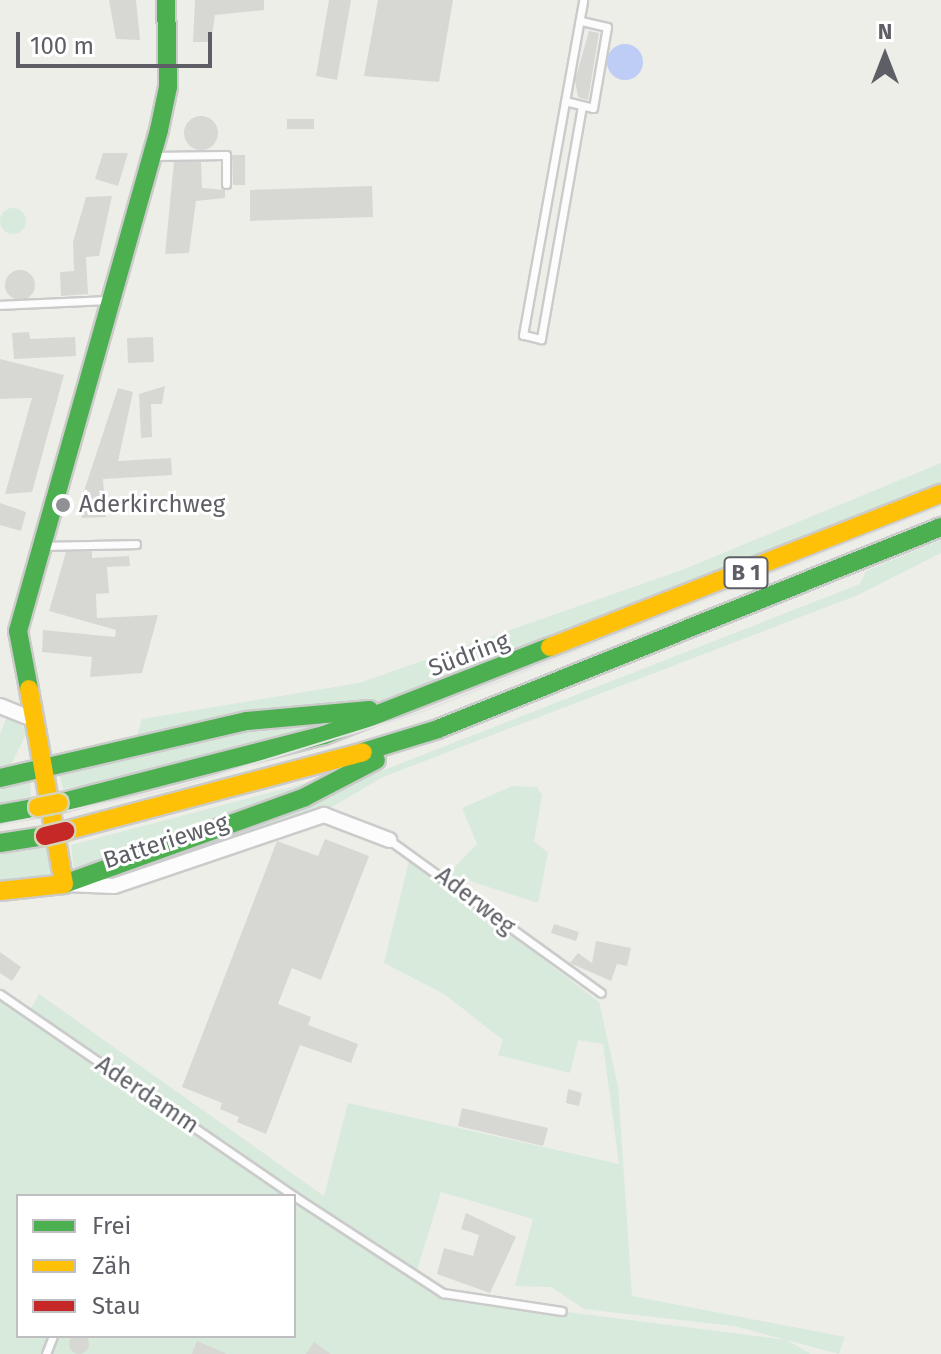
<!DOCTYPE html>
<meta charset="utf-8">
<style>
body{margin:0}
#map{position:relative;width:941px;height:1354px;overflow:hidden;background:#eeeee9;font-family:"Fira Sans",sans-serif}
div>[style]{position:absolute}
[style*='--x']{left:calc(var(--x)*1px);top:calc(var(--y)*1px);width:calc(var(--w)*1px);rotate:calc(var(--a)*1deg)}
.green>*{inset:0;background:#d7eadb}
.round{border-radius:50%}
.water>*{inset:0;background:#becdf6}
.building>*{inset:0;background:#d7d7d4}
.roads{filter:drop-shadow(2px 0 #cbcbcb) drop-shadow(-2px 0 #cbcbcb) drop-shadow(0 2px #cbcbcb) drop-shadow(0 -2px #cbcbcb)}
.lane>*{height:7px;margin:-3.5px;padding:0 3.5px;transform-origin:3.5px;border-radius:3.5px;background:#fcfcfc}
.street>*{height:14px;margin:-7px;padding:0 7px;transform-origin:7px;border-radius:7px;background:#fcfcfc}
.fast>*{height:18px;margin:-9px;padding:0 9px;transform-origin:9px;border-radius:9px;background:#4caf50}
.slow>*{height:18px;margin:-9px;padding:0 9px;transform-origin:9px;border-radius:9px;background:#ffc107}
.tram>*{height:2px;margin:-1px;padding:0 1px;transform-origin:1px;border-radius:1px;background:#e5e5e4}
.bridges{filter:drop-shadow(2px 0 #d4d5b8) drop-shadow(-2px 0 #d4d5b8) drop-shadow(0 2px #d4d5b8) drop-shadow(0 -2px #d4d5b8)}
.slow-bridge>*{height:18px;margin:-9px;padding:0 9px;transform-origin:9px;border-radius:9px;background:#ffc107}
.jam-bridge>*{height:18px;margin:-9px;padding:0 9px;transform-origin:9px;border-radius:9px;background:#c62828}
.dots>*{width:22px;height:22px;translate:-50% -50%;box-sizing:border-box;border:4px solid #fff;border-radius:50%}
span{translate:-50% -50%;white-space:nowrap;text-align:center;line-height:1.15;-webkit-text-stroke:6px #fff;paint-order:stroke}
.shield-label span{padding:2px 6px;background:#fff;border:2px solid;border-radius:6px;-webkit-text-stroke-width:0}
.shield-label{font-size:22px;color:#5e5f66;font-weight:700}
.poi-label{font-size:24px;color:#5e5f66}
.left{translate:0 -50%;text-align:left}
.street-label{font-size:24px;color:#5e5f66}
.legend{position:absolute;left:16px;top:1194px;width:280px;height:144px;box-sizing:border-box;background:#fff;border:2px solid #bfbfc2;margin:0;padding:10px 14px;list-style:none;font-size:24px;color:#5e5f66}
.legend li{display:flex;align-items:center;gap:16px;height:40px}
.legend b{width:40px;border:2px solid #bfbfc2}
.north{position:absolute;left:845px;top:16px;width:80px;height:80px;-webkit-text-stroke:6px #fff;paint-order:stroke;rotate:0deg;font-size:22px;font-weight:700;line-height:32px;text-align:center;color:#5e5f66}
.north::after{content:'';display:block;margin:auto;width:28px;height:36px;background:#5e5f66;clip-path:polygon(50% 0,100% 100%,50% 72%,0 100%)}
.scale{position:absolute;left:16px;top:32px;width:196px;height:36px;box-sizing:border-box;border:4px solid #5e5f66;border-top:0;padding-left:10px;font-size:24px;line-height:28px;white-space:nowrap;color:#5e5f66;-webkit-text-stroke:6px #fff;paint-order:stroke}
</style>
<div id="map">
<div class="green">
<div class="round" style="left:0;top:208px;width:26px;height:26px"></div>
<div style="clip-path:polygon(941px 463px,941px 487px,397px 703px,163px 772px,63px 789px,55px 756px,137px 735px,142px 719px,359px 683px,682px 570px)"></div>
<div style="clip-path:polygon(941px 540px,941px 553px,858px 595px,383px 777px,330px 808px,87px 886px,860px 584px,866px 571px)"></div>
<div style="clip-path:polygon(8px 714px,28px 731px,10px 767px,30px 779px,31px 796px,0 803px,0 734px)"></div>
<div style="clip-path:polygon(333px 776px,77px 870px,74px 867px,71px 845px)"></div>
<div style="clip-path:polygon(512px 786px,537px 787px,542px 795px,534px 841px,548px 853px,538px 903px,448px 874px,477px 844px,462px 808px)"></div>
<div style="clip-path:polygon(47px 841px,53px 865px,47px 876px,0 884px,0 849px)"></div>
<div style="clip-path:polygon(410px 857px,599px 1002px,618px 1086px,632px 1296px,845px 1337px,839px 1354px,734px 1326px,584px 1309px,551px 1287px,515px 1286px,533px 1219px,441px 1192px,415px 1277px,30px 1010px,39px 994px,324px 1196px,348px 1103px,619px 1164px,603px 1044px,578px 1040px,570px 1073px,498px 1055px,503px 1040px,444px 994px,384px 963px)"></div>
<div style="clip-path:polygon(0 999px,288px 1196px,18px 1196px,18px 1336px,294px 1336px,294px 1200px,442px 1296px,787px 1340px,811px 1354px,0 1354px)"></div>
</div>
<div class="water">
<div class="round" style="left:607px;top:44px;width:36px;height:36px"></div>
</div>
<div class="building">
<div style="clip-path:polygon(109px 0,136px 0,140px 40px,116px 39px)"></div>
<div style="clip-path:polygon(195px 0,264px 0,264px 10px,215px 15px,211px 42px,193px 42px)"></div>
<div style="clip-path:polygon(329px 0,351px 0,337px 80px,316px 76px)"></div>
<div style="clip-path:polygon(378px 0,453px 0,439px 82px,364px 76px)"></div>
<div style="clip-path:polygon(589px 31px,599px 33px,588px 100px,578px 97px,575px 80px)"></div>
<div class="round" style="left:184px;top:116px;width:34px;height:34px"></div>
<div style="clip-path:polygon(287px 119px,314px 119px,314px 129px,287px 129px)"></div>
<div style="clip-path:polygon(103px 153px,128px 153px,118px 186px,95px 179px)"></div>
<div style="clip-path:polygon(232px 155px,245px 155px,245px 185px,233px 185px)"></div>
<div style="clip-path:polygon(174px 162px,201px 162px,202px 188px,225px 190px,225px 198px,196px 201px,189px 253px,165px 254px)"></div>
<div style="clip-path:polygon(372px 186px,373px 217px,250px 221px,250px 190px)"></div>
<div style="clip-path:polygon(112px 196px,99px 256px,86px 257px,88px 294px,61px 296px,60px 272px,74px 271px,73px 242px,86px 197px)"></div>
<div class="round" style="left:5px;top:270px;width:30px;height:30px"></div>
<div style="clip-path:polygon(29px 332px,30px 339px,75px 337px,76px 356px,14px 359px,12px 333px)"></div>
<div style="clip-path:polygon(153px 337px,154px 362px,128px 363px,127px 338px)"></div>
<div style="clip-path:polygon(0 359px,64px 375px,32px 492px,5px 494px,32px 398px,0 399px)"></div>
<div style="clip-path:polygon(165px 386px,162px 404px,151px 404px,152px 437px,141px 438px,139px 394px)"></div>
<div style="clip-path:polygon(118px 388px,133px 392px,118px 461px,171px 458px,172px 475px,103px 479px,106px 517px,82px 518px,81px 500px)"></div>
<div style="clip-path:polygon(0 503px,26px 512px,21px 531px,0 525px)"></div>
<div style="clip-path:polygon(92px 551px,92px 558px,129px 556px,130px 566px,107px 567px,109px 593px,96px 594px,97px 618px,158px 615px,142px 673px,90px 677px,92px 657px,42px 652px,43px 630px,115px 637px,116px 630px,49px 611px,66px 552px)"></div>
<div style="clip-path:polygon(325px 839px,369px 856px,321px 980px,292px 968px,278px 1004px,311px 1017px,308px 1025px,358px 1044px,351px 1063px,300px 1045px,266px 1134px,237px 1122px,239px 1117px,220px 1109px,222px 1103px,182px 1087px,277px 841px,318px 856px)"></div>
<div style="clip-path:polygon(554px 924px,579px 932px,576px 941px,551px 933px)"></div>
<div style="clip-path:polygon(596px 941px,631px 948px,627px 966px,617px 964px,611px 981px,570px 963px,578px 953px,592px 963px)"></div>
<div style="clip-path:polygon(0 952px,21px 967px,12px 981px,0 973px)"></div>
<div style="clip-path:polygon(568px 1089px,582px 1093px,579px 1106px,566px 1103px)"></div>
<div style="clip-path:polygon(462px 1108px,548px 1128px,543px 1146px,458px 1126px)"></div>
<div style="clip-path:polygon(466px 1213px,516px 1237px,490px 1293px,437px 1274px,444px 1248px,473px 1256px,479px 1235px,461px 1229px)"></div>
<div class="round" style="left:69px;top:1334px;width:20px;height:20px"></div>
<div style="clip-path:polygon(197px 1341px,227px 1354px,192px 1354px)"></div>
<div style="clip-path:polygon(314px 1342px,331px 1354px,306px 1354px)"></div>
</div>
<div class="roads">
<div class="lane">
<div style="--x:565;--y:101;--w:29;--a:14"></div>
<div style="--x:593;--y:108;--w:82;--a:-80.2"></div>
<div style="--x:607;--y:27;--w:28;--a:-167"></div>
<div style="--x:582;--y:106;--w:237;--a:100"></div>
<div style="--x:541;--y:339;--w:18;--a:-167"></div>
<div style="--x:523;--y:335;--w:340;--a:-79.8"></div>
<div style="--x:154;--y:156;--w:72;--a:-0.8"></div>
<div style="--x:226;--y:155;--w:29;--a:90"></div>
<div style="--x:0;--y:305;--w:110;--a:-2.6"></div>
<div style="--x:43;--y:546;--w:93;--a:-1.2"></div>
<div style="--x:389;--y:840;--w:261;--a:35.8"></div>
<div style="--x:0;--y:994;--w:357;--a:34.5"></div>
<div style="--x:294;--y:1196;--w:178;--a:33.1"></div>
<div style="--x:443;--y:1293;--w:120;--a:8.6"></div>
<div style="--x:46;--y:1354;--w:19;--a:-69"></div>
</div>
<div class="street">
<div style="--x:0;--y:706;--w:35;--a:22"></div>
<div style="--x:65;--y:884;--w:49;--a:2.3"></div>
<div style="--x:114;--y:886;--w:222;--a:-18.7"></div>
<div style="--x:324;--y:815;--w:70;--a:21"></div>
</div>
<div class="fast">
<div style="--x:29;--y:689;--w:59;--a:-100.7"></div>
<div style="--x:18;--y:631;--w:520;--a:-74.28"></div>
<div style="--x:159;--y:130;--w:44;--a:-78.2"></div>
<div style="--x:168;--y:87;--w:87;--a:-91.3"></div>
<div style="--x:363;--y:752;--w:78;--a:-17"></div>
<div style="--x:438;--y:729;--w:542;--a:-21.88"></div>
<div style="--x:0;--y:778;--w:253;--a:-13"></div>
<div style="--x:247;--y:721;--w:123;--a:-5.1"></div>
<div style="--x:59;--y:803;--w:274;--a:-14.4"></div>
<div style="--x:324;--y:735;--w:243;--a:-21.3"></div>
<div style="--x:0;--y:814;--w:39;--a:-10"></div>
<div style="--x:0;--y:843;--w:46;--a:-8.8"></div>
<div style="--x:64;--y:884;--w:256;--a:-19.8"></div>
<div style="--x:305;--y:797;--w:80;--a:-27.5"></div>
</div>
<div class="slow">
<div style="--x:550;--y:647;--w:420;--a:-21.4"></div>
<div style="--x:65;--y:831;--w:308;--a:-14.8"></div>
<div style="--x:0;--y:891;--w:64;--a:-6.2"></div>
<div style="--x:64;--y:884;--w:198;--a:-100.2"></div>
</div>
</div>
<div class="tram">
<div style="--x:0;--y:825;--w:172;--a:-11.8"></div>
<div style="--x:168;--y:790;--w:265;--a:-17.1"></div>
<div style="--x:421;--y:712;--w:559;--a:-21.61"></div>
</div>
<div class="bridges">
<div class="slow-bridge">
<div style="--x:38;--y:807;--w:21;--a:-11"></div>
</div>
<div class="jam-bridge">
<div style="--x:45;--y:836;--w:21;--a:-14"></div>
</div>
</div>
<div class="dots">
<div style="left:63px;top:505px;background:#909194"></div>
</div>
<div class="shield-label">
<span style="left:746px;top:573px">B 1</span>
</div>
<div class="poi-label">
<span class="left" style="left:79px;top:505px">Aderkirchweg</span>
</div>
<div class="street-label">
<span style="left:469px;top:655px;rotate:-21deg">Südring</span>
<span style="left:166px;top:842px;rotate:-18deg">Batterieweg</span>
<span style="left:475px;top:901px;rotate:38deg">Aderweg</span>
<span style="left:147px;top:1095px;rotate:34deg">Aderdamm</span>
</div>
<ul class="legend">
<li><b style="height:10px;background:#4caf50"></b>Frei</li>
<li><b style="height:10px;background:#ffc107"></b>Zäh</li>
<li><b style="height:10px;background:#c62828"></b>Stau</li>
</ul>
<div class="north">N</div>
<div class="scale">100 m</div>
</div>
